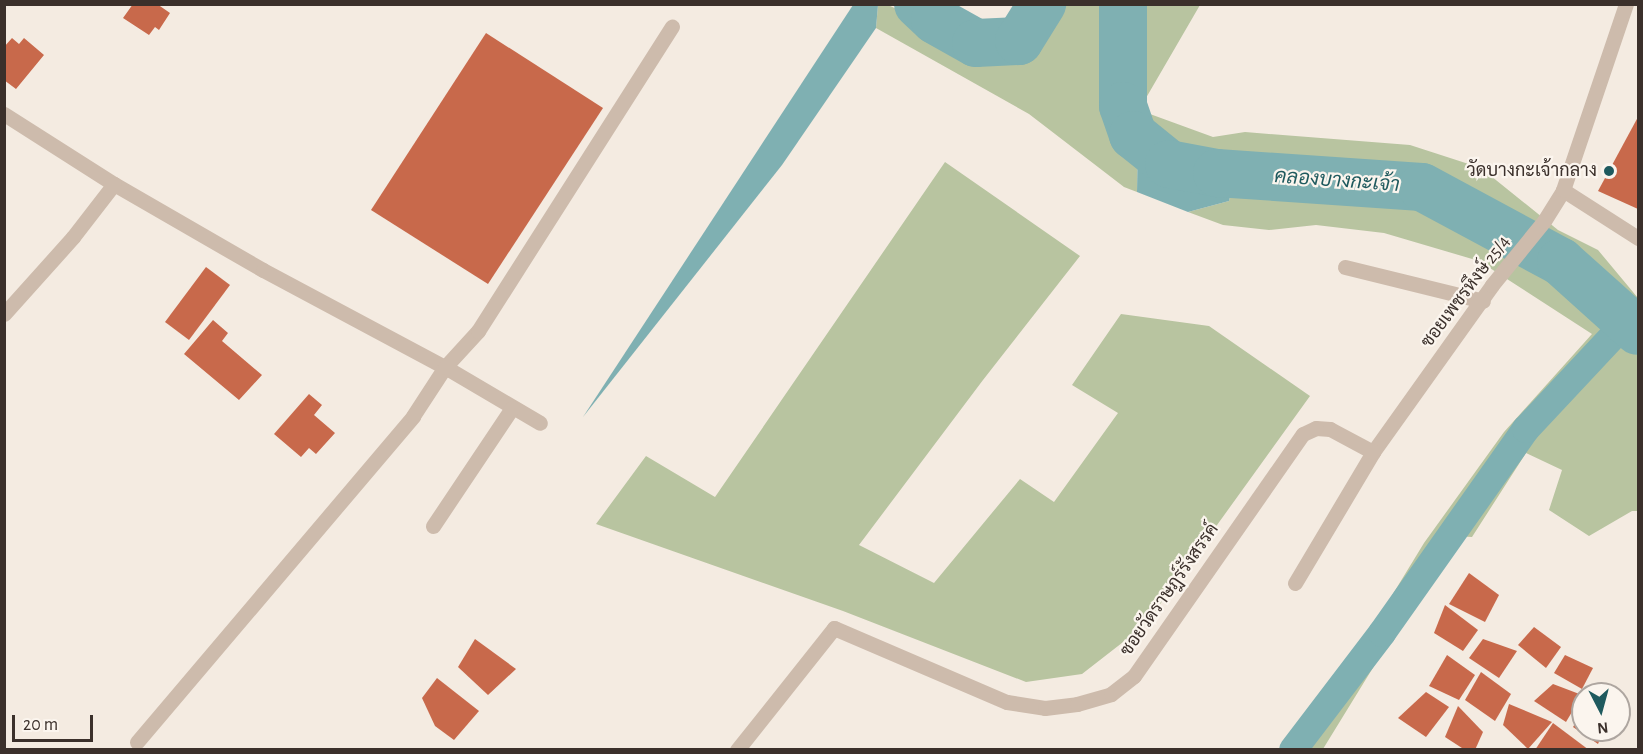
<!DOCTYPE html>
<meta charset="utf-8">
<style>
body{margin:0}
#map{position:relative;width:1643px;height:754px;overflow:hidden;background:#f4ebe1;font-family:"Alegreya Sans",Sarabun,sans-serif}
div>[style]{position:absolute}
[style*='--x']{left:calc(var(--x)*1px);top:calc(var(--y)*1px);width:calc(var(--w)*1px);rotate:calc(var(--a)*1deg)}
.green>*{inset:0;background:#b8c4a0}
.water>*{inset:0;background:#7fb0b2}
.canal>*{height:28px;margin:-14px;padding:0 14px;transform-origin:14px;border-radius:14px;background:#7fb0b2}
.river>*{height:48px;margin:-24px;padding:0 24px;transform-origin:24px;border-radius:24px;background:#7fb0b2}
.building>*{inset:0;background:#c8694b}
.minor>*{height:15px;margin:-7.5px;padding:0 7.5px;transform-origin:7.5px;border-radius:7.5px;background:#cdbbac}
.dots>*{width:16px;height:16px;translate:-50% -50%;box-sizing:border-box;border:3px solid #fbf5ee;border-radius:50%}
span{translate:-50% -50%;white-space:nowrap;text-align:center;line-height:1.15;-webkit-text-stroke:4.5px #fbf5ee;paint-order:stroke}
.poi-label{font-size:18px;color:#3b302b}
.right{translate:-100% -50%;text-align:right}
.street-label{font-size:18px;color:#3b302b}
.water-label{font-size:20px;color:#1f5a5e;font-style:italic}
.frame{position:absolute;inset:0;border:6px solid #3b302b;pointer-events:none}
.north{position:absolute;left:1571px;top:682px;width:60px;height:60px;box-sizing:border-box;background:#fbf5ee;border:2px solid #aea6a0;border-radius:50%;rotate:174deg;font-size:16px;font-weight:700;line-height:24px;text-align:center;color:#3b302b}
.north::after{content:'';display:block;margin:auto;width:21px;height:27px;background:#1f5a5e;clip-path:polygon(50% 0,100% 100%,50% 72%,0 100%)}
.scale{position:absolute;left:12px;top:715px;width:81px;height:27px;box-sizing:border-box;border:3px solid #3b302b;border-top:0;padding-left:8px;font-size:18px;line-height:21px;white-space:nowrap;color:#3b302b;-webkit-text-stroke:4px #fbf5ee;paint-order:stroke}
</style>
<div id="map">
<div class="green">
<div style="clip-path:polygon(878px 5px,888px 5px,998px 56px,1028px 56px,1056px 5px,1200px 5px,1139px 110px,1213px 137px,1245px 132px,1410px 145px,1481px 168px,1558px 230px,1598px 250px,1638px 298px,1638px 511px,1632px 511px,1589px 536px,1549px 510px,1562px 470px,1526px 453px,1472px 537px,1454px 536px,1323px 749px,1289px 749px,1316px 720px,1424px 543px,1504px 432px,1592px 334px,1479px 261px,1384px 233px,1316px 225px,1269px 230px,1223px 225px,1188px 212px,1229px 201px,1237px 164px,1193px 159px,1138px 133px,1137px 192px,1124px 187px,1029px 114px,876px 28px)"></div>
<div style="clip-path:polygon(945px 162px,1080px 256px,983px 380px,859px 545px,934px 583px,1020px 479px,1054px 502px,1118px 413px,1072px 385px,1121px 314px,1209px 326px,1310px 396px,1145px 625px,1082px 674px,1026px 682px,843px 611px,596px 524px,646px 456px,715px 497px)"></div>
</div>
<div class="water">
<div style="clip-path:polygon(853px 5px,878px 5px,876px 28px,782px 165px,583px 417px)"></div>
<div style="clip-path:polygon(1138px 133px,1193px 159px,1238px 164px,1229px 201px,1188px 212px,1137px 192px)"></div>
</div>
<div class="canal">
<div style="--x:1293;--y:750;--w:147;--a:-52.7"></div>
<div style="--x:1382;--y:633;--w:250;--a:-54.8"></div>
<div style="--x:1526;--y:429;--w:149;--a:-46.9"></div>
</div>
<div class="river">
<div style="--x:918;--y:4;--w:23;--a:43"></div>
<div style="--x:935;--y:20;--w:47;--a:29.3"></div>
<div style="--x:976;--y:43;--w:43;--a:-2.7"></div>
<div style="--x:1019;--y:41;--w:44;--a:-58.1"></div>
<div style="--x:1123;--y:4;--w:102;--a:90"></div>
<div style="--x:1123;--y:106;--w:31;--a:71"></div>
<div style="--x:1133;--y:135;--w:46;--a:38.9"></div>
<div style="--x:1169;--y:164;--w:49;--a:10.6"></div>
<div style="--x:1217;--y:173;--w:205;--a:3.9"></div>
<div style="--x:1422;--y:187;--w:158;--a:28.3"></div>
<div style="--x:1561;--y:262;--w:103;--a:41.9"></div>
</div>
<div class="building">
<div style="clip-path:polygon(133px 4px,157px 4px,170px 13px,159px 30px,155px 27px,149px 35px,123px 18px)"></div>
<div style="clip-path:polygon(486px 33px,603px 108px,488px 284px,371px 210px)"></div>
<div style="clip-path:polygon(12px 38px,19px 44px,24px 38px,44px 55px,16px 89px,4px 80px,4px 47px)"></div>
<div style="clip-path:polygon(1638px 117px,1638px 209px,1598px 191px)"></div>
<div style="clip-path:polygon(206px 267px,230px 285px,189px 340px,165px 322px)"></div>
<div style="clip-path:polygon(213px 320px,228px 333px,222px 341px,262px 375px,239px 400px,184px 354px)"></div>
<div style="clip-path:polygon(309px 394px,322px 405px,314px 415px,335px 433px,316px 454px,309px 448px,301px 457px,274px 434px)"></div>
<div style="clip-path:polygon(1469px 573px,1499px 595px,1485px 622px,1449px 604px)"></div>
<div style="clip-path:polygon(1445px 605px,1478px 630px,1463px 651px,1434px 633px)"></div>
<div style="clip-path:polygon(1534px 627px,1561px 647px,1546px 668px,1518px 645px)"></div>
<div style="clip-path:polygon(475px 639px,516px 669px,488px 695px,458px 667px)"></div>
<div style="clip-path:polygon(1483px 639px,1517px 651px,1499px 678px,1469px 658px)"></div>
<div style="clip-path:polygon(1447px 655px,1475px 675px,1459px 700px,1429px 686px)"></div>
<div style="clip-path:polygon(1565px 655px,1593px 668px,1582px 689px,1554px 673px)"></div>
<div style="clip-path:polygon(1481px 672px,1511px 694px,1495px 721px,1465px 700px)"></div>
<div style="clip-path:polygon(437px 678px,479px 711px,454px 740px,435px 726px,422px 698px)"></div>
<div style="clip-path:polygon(1553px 684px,1582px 695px,1566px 722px,1534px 701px)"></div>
<div style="clip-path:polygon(1426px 692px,1449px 707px,1426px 737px,1398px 718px)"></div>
<div style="clip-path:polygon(1509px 704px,1552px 722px,1528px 749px,1503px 725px)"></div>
<div style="clip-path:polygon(1458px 706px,1483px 732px,1475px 750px,1465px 750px,1445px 737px)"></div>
<div style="clip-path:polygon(1583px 711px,1583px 730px,1604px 730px,1598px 744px,1573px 727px)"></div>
<div style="clip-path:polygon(1553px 723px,1589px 750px,1535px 750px)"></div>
</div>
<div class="minor">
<div style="--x:4;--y:114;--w:130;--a:32.5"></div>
<div style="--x:114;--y:184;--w:172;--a:30"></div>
<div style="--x:263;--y:270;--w:206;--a:28.1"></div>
<div style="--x:445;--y:367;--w:110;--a:30.5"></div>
<div style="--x:1563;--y:190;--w:89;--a:32.6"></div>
<div style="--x:1345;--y:267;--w:142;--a:13.8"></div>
<div style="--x:4;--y:314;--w:103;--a:-48.1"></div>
<div style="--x:73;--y:237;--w:67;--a:-52.3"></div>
<div style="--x:433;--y:526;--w:142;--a:-56.2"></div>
<div style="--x:1295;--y:583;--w:152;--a:-59.2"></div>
<div style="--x:1373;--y:452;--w:205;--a:-54.5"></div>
<div style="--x:1492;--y:285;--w:82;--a:-50.9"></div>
<div style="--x:1544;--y:221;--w:36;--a:-58"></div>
<div style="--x:1563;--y:190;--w:196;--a:-71.3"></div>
<div style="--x:137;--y:742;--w:427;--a:-49.7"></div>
<div style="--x:413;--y:416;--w:59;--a:-56.9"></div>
<div style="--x:445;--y:367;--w:49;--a:-47.5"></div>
<div style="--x:478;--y:331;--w:361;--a:-57.5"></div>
<div style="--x:737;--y:750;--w:156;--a:-51.5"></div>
<div style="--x:834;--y:628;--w:188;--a:23.2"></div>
<div style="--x:1007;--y:702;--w:38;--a:9"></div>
<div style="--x:1045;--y:708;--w:32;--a:-7"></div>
<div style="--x:1077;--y:704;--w:35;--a:-16"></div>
<div style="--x:1111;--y:694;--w:29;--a:-38"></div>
<div style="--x:1134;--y:676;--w:295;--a:-55.1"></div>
<div style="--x:1303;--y:434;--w:14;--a:-25"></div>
<div style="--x:1316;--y:428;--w:14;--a:4"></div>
<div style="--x:1330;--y:429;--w:49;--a:28.1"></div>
</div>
<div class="dots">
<div style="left:1609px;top:171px;background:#1f5a5e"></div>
</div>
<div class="poi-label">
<span class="right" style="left:1597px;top:171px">วัดบางกะเจ้ากลาง</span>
</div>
<div class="street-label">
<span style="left:1466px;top:292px;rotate:-53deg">ซอยเพชรหึงษ์ 25/4</span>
<span style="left:1170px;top:590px;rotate:-55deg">ซอยวัดราษฎร์รังสรรค์</span>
</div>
<div class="water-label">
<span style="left:1337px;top:181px;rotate:4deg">คลองบางกะเจ้า</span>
</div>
<div class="frame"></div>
<div class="north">N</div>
<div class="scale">20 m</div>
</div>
